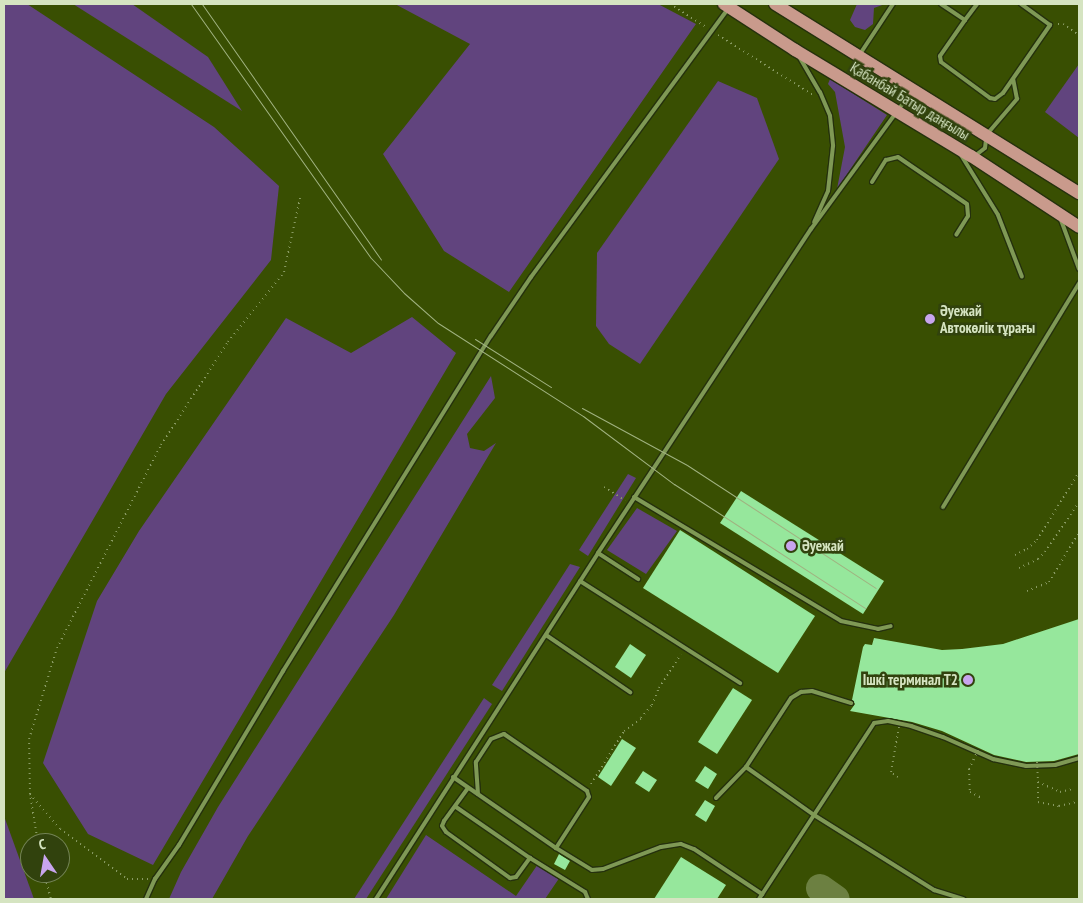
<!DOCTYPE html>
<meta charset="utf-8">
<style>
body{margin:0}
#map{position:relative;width:1083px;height:903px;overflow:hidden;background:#394f02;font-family:"PT Sans Narrow",sans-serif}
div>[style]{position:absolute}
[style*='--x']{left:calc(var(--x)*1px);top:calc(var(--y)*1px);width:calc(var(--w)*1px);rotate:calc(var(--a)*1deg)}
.green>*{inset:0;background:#61447e}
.taxiway>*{height:28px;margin:-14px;padding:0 14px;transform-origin:14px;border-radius:14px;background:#6c8041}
.building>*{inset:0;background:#96e79c}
.path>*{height:2px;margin-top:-1px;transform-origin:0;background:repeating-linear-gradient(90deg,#889a62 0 1px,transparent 0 5px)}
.roads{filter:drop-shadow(1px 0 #25310d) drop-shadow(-1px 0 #25310d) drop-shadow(0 1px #25310d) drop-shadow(0 -1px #25310d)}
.service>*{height:4px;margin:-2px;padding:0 2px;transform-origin:2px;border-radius:2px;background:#7f9955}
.primary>*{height:12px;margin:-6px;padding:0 6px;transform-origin:6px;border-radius:6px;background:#c99a8c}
.tram>*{height:1px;margin:-0.5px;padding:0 0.5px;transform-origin:0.5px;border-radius:0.5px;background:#a0b280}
.path-bridge>*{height:2px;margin-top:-1px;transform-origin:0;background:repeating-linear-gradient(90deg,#889a62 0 1px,transparent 0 5px)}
.dots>*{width:14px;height:14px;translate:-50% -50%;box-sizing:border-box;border:2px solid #31420d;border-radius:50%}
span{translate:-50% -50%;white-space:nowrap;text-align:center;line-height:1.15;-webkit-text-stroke:5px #31420d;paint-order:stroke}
.street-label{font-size:15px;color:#d5e4c1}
.poi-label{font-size:15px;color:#d5e4c1;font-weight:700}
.left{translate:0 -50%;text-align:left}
.right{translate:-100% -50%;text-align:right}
.frame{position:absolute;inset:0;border:5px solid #d5e4c1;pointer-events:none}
.north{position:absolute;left:20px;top:833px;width:50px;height:50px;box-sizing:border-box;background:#31420d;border:1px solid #738355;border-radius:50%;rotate:348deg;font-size:14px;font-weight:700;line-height:20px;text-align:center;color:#d5e4c1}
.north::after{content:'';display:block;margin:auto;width:18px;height:22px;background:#c8a5ee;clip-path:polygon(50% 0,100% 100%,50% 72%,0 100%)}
</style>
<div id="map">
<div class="green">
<div style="clip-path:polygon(4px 4px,27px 4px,214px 127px,279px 186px,271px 260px,166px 394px,4px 673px)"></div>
<div style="clip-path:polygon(73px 4px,132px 4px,208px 57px,242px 111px)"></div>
<div style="clip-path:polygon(395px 4px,658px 4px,696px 24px,509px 292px,444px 251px,383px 154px,470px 44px)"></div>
<div style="clip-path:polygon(857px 4px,885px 4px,874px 8px,873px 24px,865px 30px,855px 27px,850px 20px)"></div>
<div style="clip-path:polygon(1079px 64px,1079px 138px,1045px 112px)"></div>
<div style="clip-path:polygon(830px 79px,887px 115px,837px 189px,845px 147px,835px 92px,828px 84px)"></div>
<div style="clip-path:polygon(718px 81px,757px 98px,779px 159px,640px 364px,609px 344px,596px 326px,597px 253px)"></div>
<div style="clip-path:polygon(412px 317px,456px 353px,153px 865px,88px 834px,43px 763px,97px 601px,139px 531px,286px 318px,351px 353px)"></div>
<div style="clip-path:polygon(491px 376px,495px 398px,467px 434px,470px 448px,484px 451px,496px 443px,394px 615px,248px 836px,212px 899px,169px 899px,181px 872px,218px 807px)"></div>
<div style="clip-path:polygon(628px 474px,636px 478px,588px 556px,579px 550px)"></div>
<div style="clip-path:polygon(637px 508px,677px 531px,646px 574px,607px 550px)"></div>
<div style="clip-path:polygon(570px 564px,580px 567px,502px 691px,492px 685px)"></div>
<div style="clip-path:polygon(484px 698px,492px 704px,366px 899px,354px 899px)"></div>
<div style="clip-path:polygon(4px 816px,34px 899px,4px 899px)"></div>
<div style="clip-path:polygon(426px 835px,516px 896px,538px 864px,560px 877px,545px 899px,386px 899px)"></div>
</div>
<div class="taxiway">
<div style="--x:820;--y:888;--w:19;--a:35"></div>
</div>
<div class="building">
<div style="clip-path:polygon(741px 491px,884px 581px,863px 614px,720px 523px)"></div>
<div style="clip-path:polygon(680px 530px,815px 616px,778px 673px,643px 588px)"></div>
<div style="clip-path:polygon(1079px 619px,1079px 754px,1054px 761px,1026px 762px,994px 755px,942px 731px,912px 722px,850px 711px,855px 704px,852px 700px,863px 647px,865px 644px,872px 645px,874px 638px,942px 650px,962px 649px,1003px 644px)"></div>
<div style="clip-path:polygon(630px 644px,646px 655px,631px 678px,615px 667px)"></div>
<div style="clip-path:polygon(733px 688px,752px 700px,717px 754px,698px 742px)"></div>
<div style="clip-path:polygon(622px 739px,636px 748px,611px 786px,598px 777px)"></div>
<div style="clip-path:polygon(705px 766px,717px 774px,708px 789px,695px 781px)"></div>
<div style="clip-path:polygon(643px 771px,657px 780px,649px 792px,635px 783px)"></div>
<div style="clip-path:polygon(705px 800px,715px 806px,706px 822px,695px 815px)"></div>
<div style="clip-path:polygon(559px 854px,570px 861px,565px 870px,554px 864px)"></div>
<div style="clip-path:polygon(681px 857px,726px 885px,717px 899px,654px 899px)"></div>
</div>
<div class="path">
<div style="--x:670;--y:4;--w:43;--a:32.6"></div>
<div style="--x:1058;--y:24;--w:5;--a:0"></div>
<div style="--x:1063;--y:24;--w:19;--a:35"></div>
<div style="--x:718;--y:35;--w:112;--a:32.3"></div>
<div style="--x:604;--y:487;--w:25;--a:32"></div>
<div style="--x:1015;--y:555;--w:13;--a:-27"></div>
<div style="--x:1027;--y:549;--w:13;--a:-42"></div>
<div style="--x:1037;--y:540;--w:80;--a:-58.3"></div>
<div style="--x:1019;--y:568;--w:21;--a:-25"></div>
<div style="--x:1038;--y:559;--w:10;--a:-45"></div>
<div style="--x:1045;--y:552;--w:60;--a:-55.8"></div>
<div style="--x:1027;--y:591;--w:24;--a:-22"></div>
<div style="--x:1049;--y:582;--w:58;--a:-59"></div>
<div style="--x:1038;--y:782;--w:20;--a:90"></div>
<div style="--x:1038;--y:802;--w:21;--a:11"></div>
<div style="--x:1059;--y:806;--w:17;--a:-13"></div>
<div style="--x:591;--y:784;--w:62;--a:-58.1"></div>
<div style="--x:624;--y:731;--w:21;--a:-37"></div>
<div style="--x:641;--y:718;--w:17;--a:-50"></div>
<div style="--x:652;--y:705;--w:18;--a:-68"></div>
<div style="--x:659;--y:688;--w:40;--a:-57.1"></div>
<div style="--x:30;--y:794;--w:46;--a:49.4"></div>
<div style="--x:60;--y:829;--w:84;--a:36.7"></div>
<div style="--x:127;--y:879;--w:21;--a:0"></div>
<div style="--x:38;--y:843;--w:50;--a:-99.3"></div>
<div style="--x:30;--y:794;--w:55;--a:-91"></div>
<div style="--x:29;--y:739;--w:95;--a:-72.9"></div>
<div style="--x:57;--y:648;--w:228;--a:-62.9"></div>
<div style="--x:161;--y:445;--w:123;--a:-57"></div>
<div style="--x:228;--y:342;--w:90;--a:-51.3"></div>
<div style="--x:284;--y:272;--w:76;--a:-77.8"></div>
<div style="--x:44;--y:873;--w:27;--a:75"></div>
</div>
<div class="roads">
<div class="service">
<div style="--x:941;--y:4;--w:29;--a:34"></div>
<div style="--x:965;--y:20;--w:44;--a:124.8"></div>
<div style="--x:940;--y:56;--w:6;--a:81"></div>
<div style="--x:941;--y:62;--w:61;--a:36.3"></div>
<div style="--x:990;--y:98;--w:5;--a:11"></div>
<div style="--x:995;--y:99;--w:10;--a:-37"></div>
<div style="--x:1003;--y:93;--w:83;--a:-55.3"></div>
<div style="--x:1050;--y:25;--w:36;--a:-144"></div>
<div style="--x:965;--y:20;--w:20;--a:-53"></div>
<div style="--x:860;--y:54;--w:60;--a:-56.6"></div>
<div style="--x:800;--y:58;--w:39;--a:60"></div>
<div style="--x:820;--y:92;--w:26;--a:67"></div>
<div style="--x:830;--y:116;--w:30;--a:84"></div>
<div style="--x:833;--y:146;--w:45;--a:96.3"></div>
<div style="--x:828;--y:191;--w:34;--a:114"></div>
<div style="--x:988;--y:133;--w:45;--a:-49.5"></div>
<div style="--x:1017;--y:99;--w:20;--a:-101"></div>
<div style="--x:961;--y:155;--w:70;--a:58.3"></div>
<div style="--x:998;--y:215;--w:66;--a:68.8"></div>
<div style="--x:976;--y:155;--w:11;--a:-38"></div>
<div style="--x:985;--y:148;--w:8;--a:-83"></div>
<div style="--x:872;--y:182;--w:26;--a:-58"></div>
<div style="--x:886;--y:160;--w:12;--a:-14"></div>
<div style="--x:898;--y:157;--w:83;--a:34.3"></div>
<div style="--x:967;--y:204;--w:12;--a:85"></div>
<div style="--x:968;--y:216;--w:22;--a:122"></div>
<div style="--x:1061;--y:220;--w:52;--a:69.8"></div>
<div style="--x:634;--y:497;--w:241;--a:30.9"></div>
<div style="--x:841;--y:621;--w:38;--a:12"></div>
<div style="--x:878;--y:629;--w:13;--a:-13"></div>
<div style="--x:943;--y:507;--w:262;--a:-58.7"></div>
<div style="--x:598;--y:553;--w:48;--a:33"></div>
<div style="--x:580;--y:581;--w:190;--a:32.5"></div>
<div style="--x:546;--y:635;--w:102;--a:34.2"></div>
<div style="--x:746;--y:767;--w:82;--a:-56.9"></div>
<div style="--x:791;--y:698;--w:12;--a:-31"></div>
<div style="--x:801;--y:692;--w:11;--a:-5"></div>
<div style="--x:812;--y:691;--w:41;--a:17.1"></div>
<div style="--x:453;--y:777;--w:125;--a:34.6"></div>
<div style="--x:556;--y:848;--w:42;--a:31.4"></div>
<div style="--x:592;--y:870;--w:11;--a:-5"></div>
<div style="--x:603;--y:869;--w:62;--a:-20.8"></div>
<div style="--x:661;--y:847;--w:20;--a:-9"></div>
<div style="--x:681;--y:844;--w:14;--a:21"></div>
<div style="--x:694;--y:849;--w:82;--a:33.5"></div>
<div style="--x:468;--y:788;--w:41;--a:126"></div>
<div style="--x:444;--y:821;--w:5;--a:112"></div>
<div style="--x:442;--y:826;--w:7;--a:56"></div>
<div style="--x:446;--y:832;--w:79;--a:35.7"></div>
<div style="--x:510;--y:878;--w:6;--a:-9"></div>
<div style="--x:516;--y:877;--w:24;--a:-54"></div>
<div style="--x:478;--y:794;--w:32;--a:-94"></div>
<div style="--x:476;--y:762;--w:27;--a:-57"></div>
<div style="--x:491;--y:739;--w:14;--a:-21"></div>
<div style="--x:504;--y:734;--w:101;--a:34.5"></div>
<div style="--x:587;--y:791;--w:6;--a:72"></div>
<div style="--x:589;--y:797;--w:61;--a:122.9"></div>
<div style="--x:716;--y:798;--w:43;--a:-45.9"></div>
<div style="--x:746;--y:767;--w:83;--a:35.2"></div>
<div style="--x:814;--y:815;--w:142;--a:32"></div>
<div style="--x:934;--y:890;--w:31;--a:17"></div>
<div style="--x:456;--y:807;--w:90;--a:34.6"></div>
<div style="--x:530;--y:858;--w:65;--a:31.7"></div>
<div style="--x:585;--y:892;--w:8;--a:67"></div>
<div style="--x:146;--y:899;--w:22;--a:-66"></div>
<div style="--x:155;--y:879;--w:42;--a:-54.8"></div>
<div style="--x:179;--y:845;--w:203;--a:-59.1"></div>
<div style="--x:283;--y:671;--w:394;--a:-58.2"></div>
<div style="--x:491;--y:336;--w:71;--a:-55.9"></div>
<div style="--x:531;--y:277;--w:333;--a:-53.7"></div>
<div style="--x:376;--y:899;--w:411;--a:-57.3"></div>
<div style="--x:598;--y:553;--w:388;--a:-56.7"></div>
<div style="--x:811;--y:229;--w:171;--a:-53.8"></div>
<div style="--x:759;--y:899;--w:210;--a:-56.8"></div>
<div style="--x:874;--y:723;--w:14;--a:-8"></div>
<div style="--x:888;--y:721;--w:24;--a:12"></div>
<div style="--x:911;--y:726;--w:34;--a:19"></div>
<div style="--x:943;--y:737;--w:55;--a:23.7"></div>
<div style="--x:993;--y:759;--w:34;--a:12"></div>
<div style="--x:1026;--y:766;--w:29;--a:-2"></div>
<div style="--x:1055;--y:765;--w:25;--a:-16"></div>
</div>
<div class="primary">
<div style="--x:724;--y:4;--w:85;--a:32.9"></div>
<div style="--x:795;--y:50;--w:205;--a:31.1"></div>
<div style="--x:971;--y:156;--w:129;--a:33.3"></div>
<div style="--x:775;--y:4;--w:358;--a:31.9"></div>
</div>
</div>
<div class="tram">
<div style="--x:191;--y:4;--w:311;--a:54.7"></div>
<div style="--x:371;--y:258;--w:48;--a:46.7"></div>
<div style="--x:404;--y:293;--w:45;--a:41.4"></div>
<div style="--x:438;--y:323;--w:172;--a:32.7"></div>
<div style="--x:583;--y:416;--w:114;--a:36.8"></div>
<div style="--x:674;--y:484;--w:228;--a:33"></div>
<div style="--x:202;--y:4;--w:312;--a:55"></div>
<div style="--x:475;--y:339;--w:90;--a:32.3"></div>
<div style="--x:582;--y:408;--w:119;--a:28.5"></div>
<div style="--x:687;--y:465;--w:225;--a:33.1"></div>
</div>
<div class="path-bridge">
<div style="--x:978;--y:750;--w:21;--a:115"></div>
<div style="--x:969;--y:769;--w:23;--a:88"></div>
<div style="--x:970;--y:792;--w:13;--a:27"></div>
<div style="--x:1037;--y:762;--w:20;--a:87"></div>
<div style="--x:1038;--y:782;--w:24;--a:24"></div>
<div style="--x:1060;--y:792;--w:13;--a:-13"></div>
<div style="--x:898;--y:777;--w:9;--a:-144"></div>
<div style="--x:891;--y:772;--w:52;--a:-80"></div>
</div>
<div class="dots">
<div style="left:930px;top:319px;background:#c8a5ee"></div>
<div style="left:791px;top:546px;background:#c8a5ee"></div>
<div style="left:968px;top:680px;background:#c8a5ee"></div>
</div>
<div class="street-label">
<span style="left:910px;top:101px;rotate:31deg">Қабанбай Батыр даңғылы</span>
</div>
<div class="poi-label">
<span class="left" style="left:940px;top:319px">Әуежай<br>Автокөлік тұрағы</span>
<span class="left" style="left:802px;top:546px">Әуежай</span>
<span class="right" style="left:958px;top:680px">Ішкі терминал T2</span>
</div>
<div class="frame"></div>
<div class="north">С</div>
</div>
